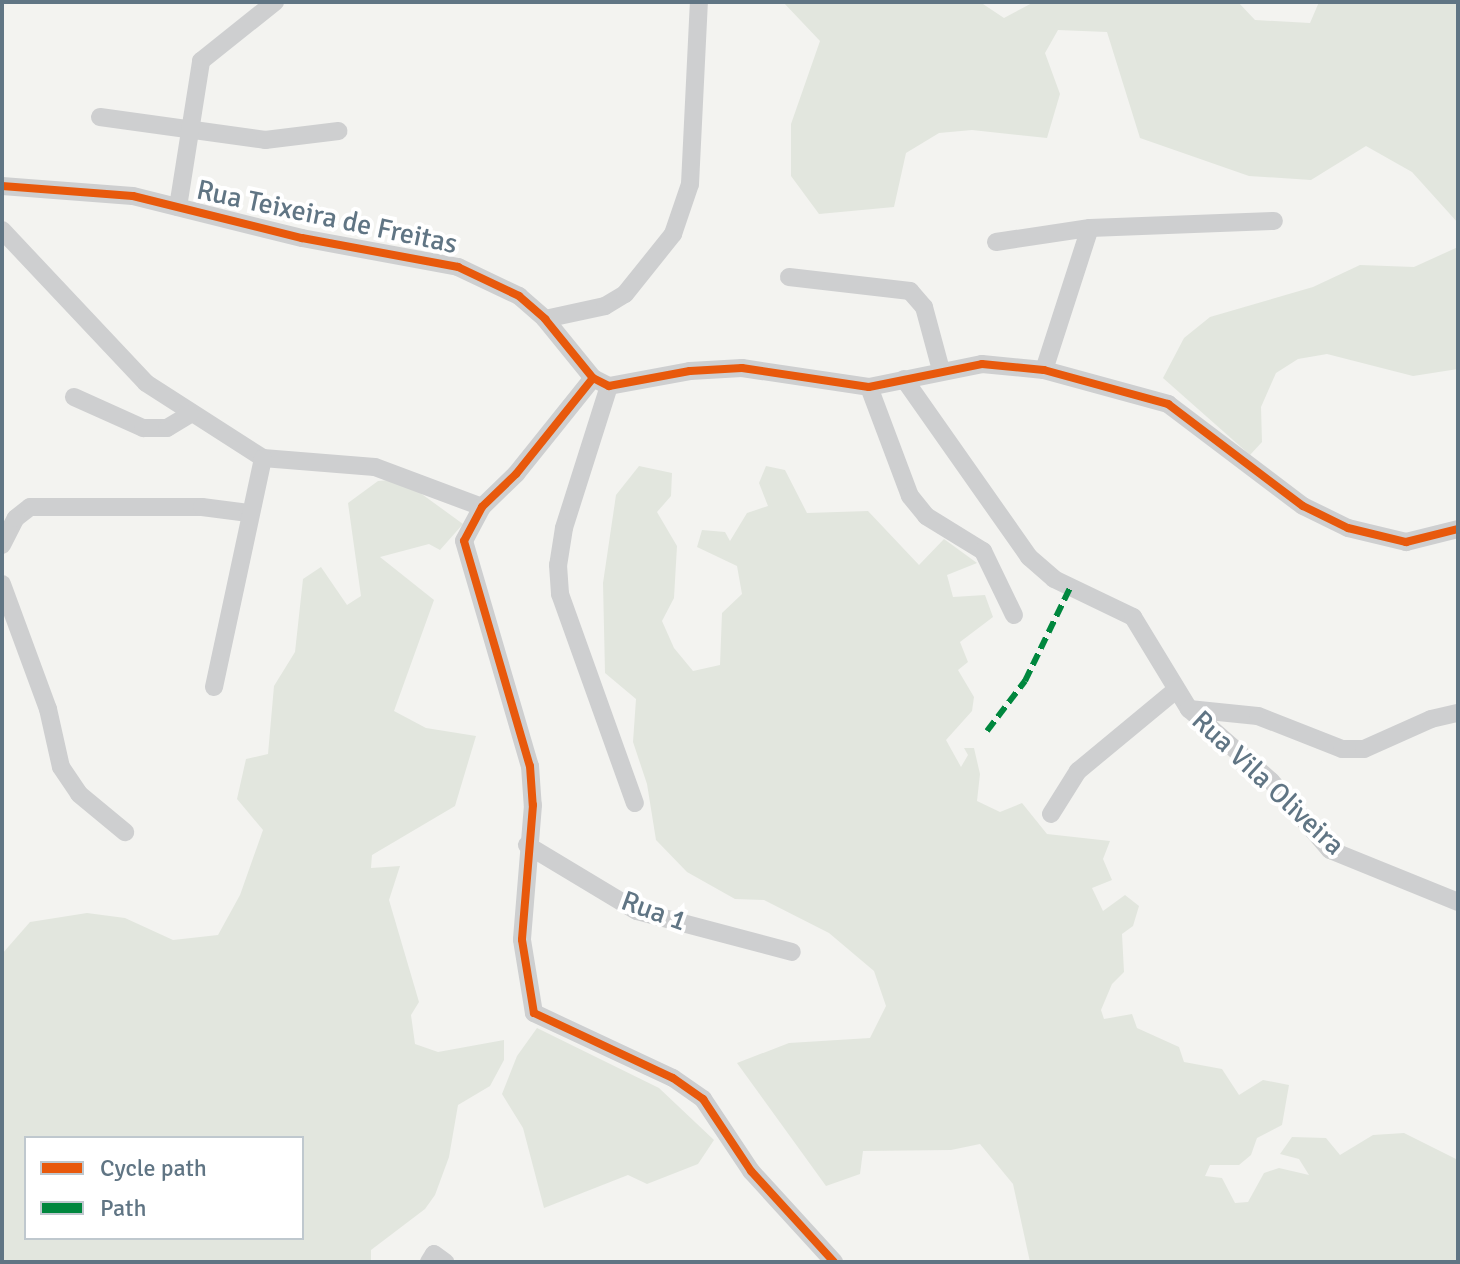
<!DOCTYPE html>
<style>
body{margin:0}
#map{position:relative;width:1460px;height:1264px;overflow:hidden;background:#f3f3f0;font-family:Signika,sans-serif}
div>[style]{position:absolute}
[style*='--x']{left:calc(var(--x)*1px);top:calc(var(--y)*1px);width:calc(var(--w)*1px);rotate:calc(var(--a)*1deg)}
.green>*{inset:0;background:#e2e6de}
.minor>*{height:18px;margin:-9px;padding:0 9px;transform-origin:9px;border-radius:9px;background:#cecfd0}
.quiet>*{height:6px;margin-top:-3px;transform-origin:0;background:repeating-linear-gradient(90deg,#00873e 0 12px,transparent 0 18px)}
.cycleway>*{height:8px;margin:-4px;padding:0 4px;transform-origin:4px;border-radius:4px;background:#e8590c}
span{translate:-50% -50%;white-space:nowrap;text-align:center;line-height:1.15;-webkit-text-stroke:8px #fff;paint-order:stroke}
.street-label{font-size:28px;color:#607584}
.frame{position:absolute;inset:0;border:4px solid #607584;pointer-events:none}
.legend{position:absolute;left:24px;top:1136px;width:280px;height:104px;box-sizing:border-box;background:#fff;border:2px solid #bfc8ce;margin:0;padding:10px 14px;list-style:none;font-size:24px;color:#607584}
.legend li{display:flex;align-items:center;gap:16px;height:40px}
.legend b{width:40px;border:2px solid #bfc8ce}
</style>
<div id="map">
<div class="green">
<div style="clip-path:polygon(783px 2px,980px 2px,1004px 18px,1034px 2px,1238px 2px,1255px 20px,1310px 23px,1319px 2px,1458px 2px,1458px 223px,1412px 172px,1366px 146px,1311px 180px,1249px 176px,1140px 138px,1107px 32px,1058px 30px,1045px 53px,1060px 94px,1047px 138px,972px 130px,939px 133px,906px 153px,894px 207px,819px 214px,791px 176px,791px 124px,820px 41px)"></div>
<div style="clip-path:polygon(1458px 247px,1458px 369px,1413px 376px,1327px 354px,1298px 359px,1276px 373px,1261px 407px,1262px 442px,1250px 455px,1163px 378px,1184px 338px,1210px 317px,1313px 287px,1360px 265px,1414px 267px)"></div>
<div style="clip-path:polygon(639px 466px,672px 473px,671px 496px,657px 512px,677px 546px,674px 598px,662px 621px,674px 648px,693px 671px,720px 665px,722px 613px,742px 594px,737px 566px,697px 547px,702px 530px,725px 532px,730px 541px,747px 513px,768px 506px,759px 483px,766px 466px,785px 470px,807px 513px,868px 511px,919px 565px,944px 539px,977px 563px,947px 575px,953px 597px,985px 595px,993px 617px,960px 642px,968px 662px,958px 670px,974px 697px,972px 711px,946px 740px,961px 767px,968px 755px,964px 748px,974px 748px,980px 774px,977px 801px,1000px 812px,1022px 803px,1047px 834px,1110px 841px,1103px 859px,1112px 880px,1092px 888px,1103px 911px,1125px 895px,1139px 906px,1133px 926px,1122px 934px,1124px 972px,1112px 984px,1101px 1010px,1104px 1019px,1132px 1014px,1137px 1028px,1179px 1047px,1184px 1062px,1222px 1069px,1239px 1095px,1263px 1080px,1289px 1085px,1282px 1125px,1257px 1138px,1251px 1155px,1239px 1165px,1210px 1165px,1205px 1176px,1222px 1178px,1235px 1203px,1248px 1202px,1264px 1173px,1279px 1168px,1309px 1175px,1299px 1159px,1280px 1154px,1292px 1137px,1326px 1138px,1340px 1155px,1373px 1135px,1404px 1133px,1458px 1160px,1458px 1262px,1030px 1262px,1013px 1184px,980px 1144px,951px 1150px,863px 1151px,860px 1174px,826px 1186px,737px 1063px,789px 1043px,870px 1038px,886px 1006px,874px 971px,829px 933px,764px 900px,735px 899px,687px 872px,656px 840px,647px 784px,633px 742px,636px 699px,605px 673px,603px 583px,616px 495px)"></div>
<div style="clip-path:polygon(evenodd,401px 479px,463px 524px,440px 550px,429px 544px,380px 557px,434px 600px,394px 711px,426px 728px,476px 736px,455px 806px,372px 855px,371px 868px,400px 866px,389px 900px,419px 1002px,411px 1015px,415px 1044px,438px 1052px,504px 1040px,504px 1060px,490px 1086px,458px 1105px,449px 1157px,435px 1195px,425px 1209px,371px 1250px,371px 1262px,2px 1262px,2px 954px,30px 922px,87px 913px,125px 918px,173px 940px,218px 935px,240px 895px,263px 830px,237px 799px,246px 759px,268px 754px,274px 686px,295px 652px,303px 579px,321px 567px,347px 605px,361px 596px,348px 503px,378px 481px,401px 479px,26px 1138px,302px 1138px,302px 1238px,26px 1238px,26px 1138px)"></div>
<div style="clip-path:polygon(537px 1028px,659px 1088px,714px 1140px,698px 1164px,647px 1184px,628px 1175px,544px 1208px,523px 1128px,502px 1094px,517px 1056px)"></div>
</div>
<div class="minor">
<div style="--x:100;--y:117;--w:167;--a:7.9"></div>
<div style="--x:265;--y:140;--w:74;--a:-7"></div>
<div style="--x:2;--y:186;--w:131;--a:4.4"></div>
<div style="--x:133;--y:196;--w:174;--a:14"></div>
<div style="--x:302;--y:238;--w:159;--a:10.5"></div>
<div style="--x:458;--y:267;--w:68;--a:25.4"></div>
<div style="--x:519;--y:296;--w:35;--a:41"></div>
<div style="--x:545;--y:319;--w:76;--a:50.9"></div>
<div style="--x:593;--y:378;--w:18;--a:27"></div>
<div style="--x:609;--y:386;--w:82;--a:-10.5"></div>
<div style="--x:690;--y:371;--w:52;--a:-3.3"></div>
<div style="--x:742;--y:368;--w:128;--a:8.5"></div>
<div style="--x:869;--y:387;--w:115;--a:-11.5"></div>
<div style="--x:982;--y:364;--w:62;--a:5.5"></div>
<div style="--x:1044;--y:370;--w:129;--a:15.3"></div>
<div style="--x:1168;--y:404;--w:169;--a:37.1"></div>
<div style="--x:1303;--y:506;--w:50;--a:26.1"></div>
<div style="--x:1348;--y:528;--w:60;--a:13.6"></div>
<div style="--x:1406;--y:542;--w:54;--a:-14"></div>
<div style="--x:178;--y:207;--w:148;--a:-81"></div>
<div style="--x:201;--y:61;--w:95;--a:-38.6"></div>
<div style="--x:2;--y:230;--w:210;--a:46.7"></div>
<div style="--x:146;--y:383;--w:139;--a:32.7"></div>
<div style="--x:263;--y:458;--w:112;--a:4.6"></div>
<div style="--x:375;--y:467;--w:114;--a:20.5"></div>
<div style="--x:996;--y:242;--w:95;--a:-8.5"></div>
<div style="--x:1090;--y:228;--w:184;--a:-2.2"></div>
<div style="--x:789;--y:277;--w:122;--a:6.6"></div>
<div style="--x:910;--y:291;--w:21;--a:49"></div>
<div style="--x:924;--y:307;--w:65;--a:74.9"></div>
<div style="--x:545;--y:319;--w:61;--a:-12.2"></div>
<div style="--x:605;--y:306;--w:23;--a:-31"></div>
<div style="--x:625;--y:294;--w:77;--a:-51.3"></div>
<div style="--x:673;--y:234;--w:53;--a:-71.2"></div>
<div style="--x:690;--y:184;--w:182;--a:-87.2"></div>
<div style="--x:1044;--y:370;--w:149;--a:-72.1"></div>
<div style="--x:593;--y:378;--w:123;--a:128.7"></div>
<div style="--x:516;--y:474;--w:47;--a:135.9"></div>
<div style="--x:482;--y:507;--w:38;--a:118"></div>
<div style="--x:464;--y:541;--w:234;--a:73.7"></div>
<div style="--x:530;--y:766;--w:39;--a:86"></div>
<div style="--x:533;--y:805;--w:135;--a:94.7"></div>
<div style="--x:522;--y:940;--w:74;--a:80.7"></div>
<div style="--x:534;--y:1013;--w:153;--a:25.1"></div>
<div style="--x:673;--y:1078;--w:37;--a:35"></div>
<div style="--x:703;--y:1099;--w:87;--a:56.3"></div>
<div style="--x:751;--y:1171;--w:123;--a:47.6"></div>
<div style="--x:904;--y:379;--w:218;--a:54.9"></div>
<div style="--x:1029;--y:557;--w:33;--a:41"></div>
<div style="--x:1054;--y:579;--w:88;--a:25.7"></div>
<div style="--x:1133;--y:617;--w:108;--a:58.7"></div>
<div style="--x:1189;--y:709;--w:109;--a:41.3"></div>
<div style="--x:1271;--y:781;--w:91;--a:49.5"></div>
<div style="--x:1330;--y:850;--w:138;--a:22.1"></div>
<div style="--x:609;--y:386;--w:149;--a:107.6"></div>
<div style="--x:564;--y:528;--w:37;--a:99"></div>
<div style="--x:558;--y:565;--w:29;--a:86"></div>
<div style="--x:560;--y:594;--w:222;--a:70.3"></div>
<div style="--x:869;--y:387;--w:116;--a:69.4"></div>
<div style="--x:910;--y:496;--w:26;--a:51"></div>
<div style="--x:926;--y:516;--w:67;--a:31.6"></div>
<div style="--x:983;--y:551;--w:71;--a:64.2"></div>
<div style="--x:74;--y:397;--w:76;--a:24.2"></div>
<div style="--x:143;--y:428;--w:24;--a:0"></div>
<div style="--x:167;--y:428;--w:26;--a:-31"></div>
<div style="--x:2;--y:545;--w:30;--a:-63"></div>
<div style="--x:16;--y:518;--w:18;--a:-38"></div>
<div style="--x:30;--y:507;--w:172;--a:0"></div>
<div style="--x:202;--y:507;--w:47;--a:7.3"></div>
<div style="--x:2;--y:584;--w:133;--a:69.8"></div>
<div style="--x:48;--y:709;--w:59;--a:77.4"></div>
<div style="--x:61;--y:767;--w:32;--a:56"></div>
<div style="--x:79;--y:794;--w:60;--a:39.6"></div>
<div style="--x:214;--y:687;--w:234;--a:-77.9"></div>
<div style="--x:1189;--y:709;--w:69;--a:5.8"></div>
<div style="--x:1258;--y:716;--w:90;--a:21.4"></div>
<div style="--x:1342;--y:749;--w:22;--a:0"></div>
<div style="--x:1364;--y:749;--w:73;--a:-24.1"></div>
<div style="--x:1431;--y:719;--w:28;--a:-13"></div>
<div style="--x:1051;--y:814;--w:51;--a:-57.9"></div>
<div style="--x:1078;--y:771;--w:127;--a:-39.6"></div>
<div style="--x:527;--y:845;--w:128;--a:31"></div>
<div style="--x:637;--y:911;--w:160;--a:14.8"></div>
<div style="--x:429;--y:1262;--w:9;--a:-58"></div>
<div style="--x:434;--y:1254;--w:14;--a:36"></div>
</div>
<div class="quiet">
<div style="--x:987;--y:731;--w:63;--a:-52.8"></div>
<div style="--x:1025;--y:681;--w:103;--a:-64.2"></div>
</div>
<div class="cycleway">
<div style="--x:2;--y:186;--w:131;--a:4.4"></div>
<div style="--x:133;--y:196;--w:174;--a:14"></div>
<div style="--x:302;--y:238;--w:159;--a:10.5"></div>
<div style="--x:458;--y:267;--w:68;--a:25.4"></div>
<div style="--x:519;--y:296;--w:35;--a:41"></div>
<div style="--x:545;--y:319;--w:76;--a:50.9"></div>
<div style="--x:593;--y:378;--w:18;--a:27"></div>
<div style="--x:609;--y:386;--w:82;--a:-10.5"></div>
<div style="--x:690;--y:371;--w:52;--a:-3.3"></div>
<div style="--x:742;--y:368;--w:128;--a:8.5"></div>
<div style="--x:869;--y:387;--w:115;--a:-11.5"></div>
<div style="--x:982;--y:364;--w:62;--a:5.5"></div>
<div style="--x:1044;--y:370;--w:129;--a:15.3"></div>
<div style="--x:1168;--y:404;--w:169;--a:37.1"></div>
<div style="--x:1303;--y:506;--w:50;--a:26.1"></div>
<div style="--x:1348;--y:528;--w:60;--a:13.6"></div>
<div style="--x:1406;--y:542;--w:54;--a:-14"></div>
<div style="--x:593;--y:378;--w:123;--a:128.7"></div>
<div style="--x:516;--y:474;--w:47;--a:135.9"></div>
<div style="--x:482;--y:507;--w:38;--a:118"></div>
<div style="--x:464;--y:541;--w:234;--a:73.7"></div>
<div style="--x:530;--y:766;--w:39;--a:86"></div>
<div style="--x:533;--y:805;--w:135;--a:94.7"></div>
<div style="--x:522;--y:940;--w:74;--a:80.7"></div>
<div style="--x:534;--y:1013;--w:153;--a:25.1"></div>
<div style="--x:673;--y:1078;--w:37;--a:35"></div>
<div style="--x:703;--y:1099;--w:87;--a:56.3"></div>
<div style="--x:751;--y:1171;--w:123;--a:47.6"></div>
</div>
<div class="street-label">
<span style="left:327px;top:217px;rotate:12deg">Rua Teixeira de Freitas</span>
<span style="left:1268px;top:783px;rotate:43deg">Rua Vila Oliveira</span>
<span style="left:654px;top:911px;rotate:20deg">Rua 1</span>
</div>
<div class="frame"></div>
<ul class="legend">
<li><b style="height:10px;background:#e8590c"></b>Cycle path</li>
<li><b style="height:10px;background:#00873e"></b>Path</li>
</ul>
</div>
